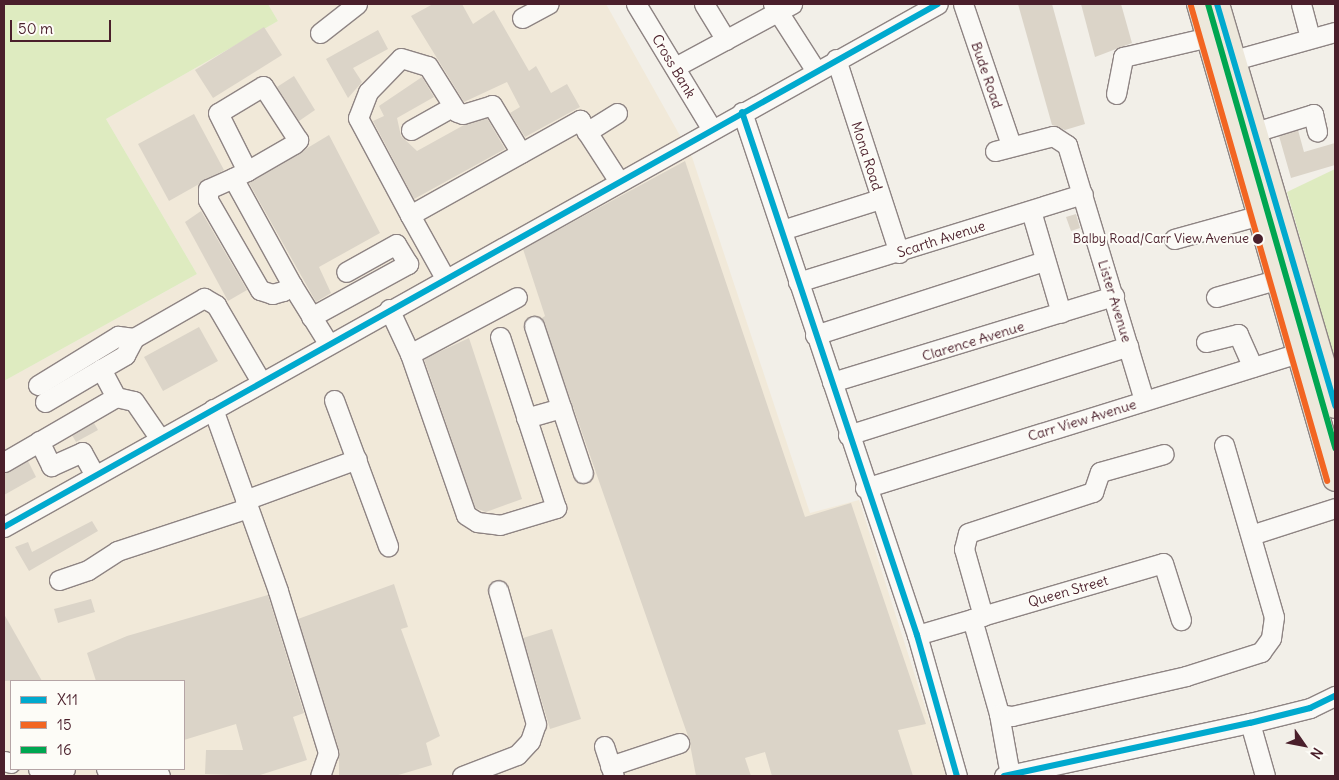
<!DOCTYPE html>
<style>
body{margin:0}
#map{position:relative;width:1339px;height:780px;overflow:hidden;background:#f2efe8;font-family:Delius,sans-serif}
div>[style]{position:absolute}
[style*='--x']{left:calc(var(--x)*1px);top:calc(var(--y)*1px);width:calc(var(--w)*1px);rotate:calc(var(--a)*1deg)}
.built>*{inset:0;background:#f1e9d9}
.green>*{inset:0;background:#deebc0}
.building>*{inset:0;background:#dbd4c8}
.roads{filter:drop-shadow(1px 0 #8e8483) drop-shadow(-1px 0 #8e8483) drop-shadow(0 1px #8e8483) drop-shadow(0 -1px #8e8483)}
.minor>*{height:19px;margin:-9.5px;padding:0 9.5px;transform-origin:9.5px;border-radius:9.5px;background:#faf9f6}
.major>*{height:24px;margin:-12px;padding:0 12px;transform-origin:12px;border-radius:12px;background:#ede8db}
.bus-1>*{height:6px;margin:-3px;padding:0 3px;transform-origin:3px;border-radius:3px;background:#00a9ce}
.bus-2>*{height:6px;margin:-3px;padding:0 3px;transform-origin:3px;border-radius:3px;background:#f26522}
.bus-3>*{height:6px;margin:-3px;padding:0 3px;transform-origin:3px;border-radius:3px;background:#00a651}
.dots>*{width:14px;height:14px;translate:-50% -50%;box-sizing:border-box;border:2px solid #fdfcf7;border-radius:50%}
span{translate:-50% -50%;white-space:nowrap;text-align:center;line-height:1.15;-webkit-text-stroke:4px #fdfcf7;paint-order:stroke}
.bus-label{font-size:13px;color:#4a1f2b}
.right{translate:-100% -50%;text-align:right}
.street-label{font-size:14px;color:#4a1f2b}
.frame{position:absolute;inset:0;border:5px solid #4a1f2b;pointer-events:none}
.legend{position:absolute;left:10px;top:680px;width:175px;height:90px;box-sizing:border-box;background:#fdfcf7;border:1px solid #b5a4a5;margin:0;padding:6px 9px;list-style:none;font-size:15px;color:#4a1f2b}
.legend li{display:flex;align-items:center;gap:10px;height:25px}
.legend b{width:25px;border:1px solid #b5a4a5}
.north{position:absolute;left:1279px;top:720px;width:50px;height:50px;-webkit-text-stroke:4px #fdfcf7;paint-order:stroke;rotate:123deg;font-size:14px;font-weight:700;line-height:20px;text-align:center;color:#4a1f2b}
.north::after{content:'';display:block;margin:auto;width:18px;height:22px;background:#4a1f2b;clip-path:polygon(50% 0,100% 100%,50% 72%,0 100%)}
.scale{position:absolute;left:10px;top:20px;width:101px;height:22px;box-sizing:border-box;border:2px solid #4a1f2b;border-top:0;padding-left:6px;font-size:15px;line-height:18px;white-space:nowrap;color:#4a1f2b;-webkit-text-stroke:4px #fdfcf7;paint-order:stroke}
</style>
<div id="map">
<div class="built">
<div style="clip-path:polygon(evenodd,268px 4px,606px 4px,692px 157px,810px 513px,859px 500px,947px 776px,4px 776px,4px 381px,197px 274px,106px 119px,278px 21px,268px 4px,11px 681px,184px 681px,184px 769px,11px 769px,11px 681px)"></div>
</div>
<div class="green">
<div style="clip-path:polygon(4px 4px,268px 4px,278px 21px,106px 119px,197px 274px,4px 381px)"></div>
<div style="clip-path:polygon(1335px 169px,1335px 360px,1287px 192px)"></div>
</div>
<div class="building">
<div style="clip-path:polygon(433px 4px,462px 4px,473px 24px,494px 10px,529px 71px,536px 66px,551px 93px,567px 84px,580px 107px,525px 137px,510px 113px,520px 107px,507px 82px,464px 102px,411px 16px)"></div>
<div style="clip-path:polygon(1018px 4px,1052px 4px,1085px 124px,1065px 130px,1052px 125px)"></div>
<div style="clip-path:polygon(1081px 4px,1121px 4px,1132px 43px,1095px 57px)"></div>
<div style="clip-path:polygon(264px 27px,282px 55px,213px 98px,195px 70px)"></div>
<div style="clip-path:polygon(378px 30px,388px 49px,353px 68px,362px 82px,348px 98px,326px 59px)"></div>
<div style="clip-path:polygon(294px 76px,315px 110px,299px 121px,277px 87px)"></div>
<div style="clip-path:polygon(422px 77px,434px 97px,397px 118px,401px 136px,417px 151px,464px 125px,487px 118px,505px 149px,414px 199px,373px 121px,384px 116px,379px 106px)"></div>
<div style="clip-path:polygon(194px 114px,224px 170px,169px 201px,138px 144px)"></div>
<div style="clip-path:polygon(1298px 130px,1304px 152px,1335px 143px,1335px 165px,1291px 178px,1279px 136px)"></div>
<div style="clip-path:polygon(329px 135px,380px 233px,319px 267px,331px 293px,316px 302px,249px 183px)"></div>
<div style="clip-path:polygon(685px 161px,805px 517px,851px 503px,926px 724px,898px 730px,913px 776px,772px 776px,765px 752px,745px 758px,751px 776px,696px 776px,689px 739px,542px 318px,545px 316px,523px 249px)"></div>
<div style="clip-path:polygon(201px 211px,247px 290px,228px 301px,185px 222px)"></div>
<div style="clip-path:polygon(1076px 214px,1080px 228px,1071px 231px,1066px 217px)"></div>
<div style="clip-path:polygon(199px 327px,218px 361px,163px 391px,144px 357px)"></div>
<div style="clip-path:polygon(469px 338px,522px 499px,486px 512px,475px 508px,424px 359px)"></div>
<div style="clip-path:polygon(94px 423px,98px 430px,76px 442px,72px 435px)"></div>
<div style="clip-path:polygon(28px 461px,36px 477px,4px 495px,4px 474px)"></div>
<div style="clip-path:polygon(92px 521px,98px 531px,29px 571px,15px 547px,28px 542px,32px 552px)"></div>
<div style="clip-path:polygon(394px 584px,408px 627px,401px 629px,440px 736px,426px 743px,432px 765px,395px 776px,339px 776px,339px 750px,298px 619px)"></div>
<div style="clip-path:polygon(268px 595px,304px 713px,293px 717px,307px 760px,257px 776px,205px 774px,206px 750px,243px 750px,236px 724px,184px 740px,184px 681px,96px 681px,87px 653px,127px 636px)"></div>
<div style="clip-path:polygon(91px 599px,95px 612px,58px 623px,54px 609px)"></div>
<div style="clip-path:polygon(4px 614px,42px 681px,4px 681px)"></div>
<div style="clip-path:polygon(552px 629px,581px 719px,550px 729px,523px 638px)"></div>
</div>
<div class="roads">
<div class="minor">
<div style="--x:636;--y:4;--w:145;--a:58.8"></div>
<div style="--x:704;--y:4;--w:42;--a:58.6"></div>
<div style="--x:773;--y:4;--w:80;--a:57.3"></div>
<div style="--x:963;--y:4;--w:149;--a:71.2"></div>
<div style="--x:1301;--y:4;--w:34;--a:75"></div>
<div style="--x:522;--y:18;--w:30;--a:-28"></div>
<div style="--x:320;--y:33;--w:47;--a:-38.1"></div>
<div style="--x:836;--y:59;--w:204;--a:72"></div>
<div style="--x:1234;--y:60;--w:105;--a:-15.5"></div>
<div style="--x:675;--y:67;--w:133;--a:-28.3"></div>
<div style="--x:1116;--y:94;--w:38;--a:-79"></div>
<div style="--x:1123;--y:57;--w:87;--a:-13.2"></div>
<div style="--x:742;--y:112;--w:552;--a:71.5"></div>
<div style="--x:917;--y:635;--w:147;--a:74.2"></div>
<div style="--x:617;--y:113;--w:36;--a:148"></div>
<div style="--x:587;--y:132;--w:57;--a:57.1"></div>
<div style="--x:411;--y:130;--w:47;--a:-29.3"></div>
<div style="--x:1255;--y:132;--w:61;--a:-17.2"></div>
<div style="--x:1313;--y:114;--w:18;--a:77"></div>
<div style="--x:995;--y:151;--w:60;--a:-14.5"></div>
<div style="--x:1053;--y:136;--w:17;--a:33"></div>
<div style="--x:1067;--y:145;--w:266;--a:73.2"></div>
<div style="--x:233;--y:178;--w:27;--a:156"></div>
<div style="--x:208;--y:189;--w:11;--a:90"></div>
<div style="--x:208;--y:200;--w:104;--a:60"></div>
<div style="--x:260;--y:290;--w:13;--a:18"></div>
<div style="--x:272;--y:294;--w:11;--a:-15"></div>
<div style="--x:283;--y:291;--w:11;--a:-34"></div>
<div style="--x:292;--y:285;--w:122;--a:-118.9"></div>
<div style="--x:233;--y:178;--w:16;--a:-27"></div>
<div style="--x:247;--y:171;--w:54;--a:-29.9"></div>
<div style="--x:294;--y:144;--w:6;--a:-45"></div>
<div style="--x:298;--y:140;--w:64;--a:-122.9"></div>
<div style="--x:263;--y:86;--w:52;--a:149"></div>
<div style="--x:218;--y:113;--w:65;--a:63.4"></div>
<div style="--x:1031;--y:211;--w:106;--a:73.6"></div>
<div style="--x:410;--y:215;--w:110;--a:-118.2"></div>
<div style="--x:358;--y:118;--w:28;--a:-69"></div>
<div style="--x:368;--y:92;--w:47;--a:-45.9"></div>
<div style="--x:401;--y:58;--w:28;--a:17"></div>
<div style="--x:428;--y:66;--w:54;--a:57.8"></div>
<div style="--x:457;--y:112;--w:6;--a:18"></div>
<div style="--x:463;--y:114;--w:30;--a:-17"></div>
<div style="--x:492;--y:105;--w:56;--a:58.9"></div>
<div style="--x:782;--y:230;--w:103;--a:-17.6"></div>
<div style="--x:1174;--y:239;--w:89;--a:-15.6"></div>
<div style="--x:445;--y:278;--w:72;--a:-119.1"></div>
<div style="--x:410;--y:215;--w:195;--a:-29.2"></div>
<div style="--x:580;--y:120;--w:14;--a:60"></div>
<div style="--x:798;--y:282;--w:298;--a:-17.2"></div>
<div style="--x:292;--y:285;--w:68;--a:58.2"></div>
<div style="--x:1216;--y:297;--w:66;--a:-15.9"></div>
<div style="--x:389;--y:309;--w:50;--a:65"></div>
<div style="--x:410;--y:354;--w:121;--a:-28"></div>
<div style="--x:311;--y:317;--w:111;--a:-28.7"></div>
<div style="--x:408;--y:264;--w:23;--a:-121"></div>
<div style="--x:396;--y:244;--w:57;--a:150.8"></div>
<div style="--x:534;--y:326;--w:155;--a:71.6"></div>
<div style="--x:815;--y:335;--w:241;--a:-17.9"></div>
<div style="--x:1206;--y:342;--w:33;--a:-14"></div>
<div style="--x:1238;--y:334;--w:36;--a:66"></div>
<div style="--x:410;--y:354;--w:170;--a:70.8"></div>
<div style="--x:466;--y:515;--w:13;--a:32"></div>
<div style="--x:477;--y:522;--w:23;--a:7"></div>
<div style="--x:500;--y:525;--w:59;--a:-16.9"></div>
<div style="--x:556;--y:508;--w:180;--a:-108.1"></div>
<div style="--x:101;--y:369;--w:28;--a:-30"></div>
<div style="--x:125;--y:355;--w:19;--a:-62"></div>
<div style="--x:134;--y:338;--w:81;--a:-29.7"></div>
<div style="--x:204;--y:298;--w:14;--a:30"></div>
<div style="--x:216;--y:305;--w:87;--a:59.6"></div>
<div style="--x:832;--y:382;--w:295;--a:-17"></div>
<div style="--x:38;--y:385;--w:94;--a:-31.5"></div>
<div style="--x:118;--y:336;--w:16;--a:7"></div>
<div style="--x:334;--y:400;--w:156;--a:69.7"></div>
<div style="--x:45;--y:402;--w:65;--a:-30.5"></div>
<div style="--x:101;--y:369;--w:32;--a:62"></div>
<div style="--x:213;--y:409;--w:193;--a:70.3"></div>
<div style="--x:278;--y:591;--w:170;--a:72.8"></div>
<div style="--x:328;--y:753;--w:24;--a:109"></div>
<div style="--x:526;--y:418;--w:37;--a:-16"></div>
<div style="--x:848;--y:435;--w:294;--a:-17.6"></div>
<div style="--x:39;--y:441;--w:28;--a:64"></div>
<div style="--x:51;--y:466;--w:34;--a:-24"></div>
<div style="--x:82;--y:452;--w:26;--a:61"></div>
<div style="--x:4;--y:462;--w:129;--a:-30.1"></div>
<div style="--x:116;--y:397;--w:18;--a:13"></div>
<div style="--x:134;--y:401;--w:46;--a:55.6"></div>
<div style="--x:865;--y:488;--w:455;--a:-17.3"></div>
<div style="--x:245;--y:500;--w:119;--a:-20.1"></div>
<div style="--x:4;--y:527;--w:1070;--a:-29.25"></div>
<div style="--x:1251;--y:535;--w:88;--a:-17.8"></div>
<div style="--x:59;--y:580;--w:31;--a:-19"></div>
<div style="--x:88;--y:570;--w:35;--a:-33"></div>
<div style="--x:117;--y:551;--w:138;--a:-18.2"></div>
<div style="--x:983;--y:616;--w:70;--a:-105.8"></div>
<div style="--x:964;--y:549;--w:16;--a:-76"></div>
<div style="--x:968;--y:533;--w:132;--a:-18.2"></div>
<div style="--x:1093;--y:492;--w:21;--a:-71"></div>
<div style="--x:1100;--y:472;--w:66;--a:-15.7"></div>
<div style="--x:972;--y:619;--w:99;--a:74.1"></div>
<div style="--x:999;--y:714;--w:13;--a:9"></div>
<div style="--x:1012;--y:716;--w:179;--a:-12.9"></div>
<div style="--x:1186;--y:676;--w:79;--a:-17.7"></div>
<div style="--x:1261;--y:652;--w:17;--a:-54"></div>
<div style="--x:1271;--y:638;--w:21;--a:-82"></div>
<div style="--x:1274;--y:617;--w:179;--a:-106.2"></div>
<div style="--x:917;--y:635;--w:256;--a:-16.3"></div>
<div style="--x:1163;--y:563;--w:60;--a:72.5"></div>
<div style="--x:999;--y:714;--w:62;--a:79.8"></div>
<div style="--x:1250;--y:723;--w:55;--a:74.2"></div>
<div style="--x:604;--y:746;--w:32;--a:72"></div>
<div style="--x:4;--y:761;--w:7;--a:16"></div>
<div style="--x:610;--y:766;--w:73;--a:-18.4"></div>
<div style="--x:38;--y:769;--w:27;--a:0"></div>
<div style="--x:106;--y:769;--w:37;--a:11"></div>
<div style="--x:157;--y:769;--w:8;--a:67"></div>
<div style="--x:462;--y:776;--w:59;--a:-20.9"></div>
<div style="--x:517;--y:755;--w:19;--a:-47"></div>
<div style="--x:530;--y:741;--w:18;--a:-71"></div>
<div style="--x:536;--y:724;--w:139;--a:-105.8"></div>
<div style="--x:1004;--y:776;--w:252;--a:-12.2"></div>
<div style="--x:1250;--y:723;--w:62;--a:-14"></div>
<div style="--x:1310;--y:708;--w:28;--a:-26"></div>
</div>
<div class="major">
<div style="--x:1199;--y:4;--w:494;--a:74"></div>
<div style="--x:1217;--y:4;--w:419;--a:73.6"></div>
</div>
</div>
<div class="bus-1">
<div style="--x:1217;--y:4;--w:419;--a:73.6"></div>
<div style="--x:742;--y:112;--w:552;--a:71.5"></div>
<div style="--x:917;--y:635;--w:147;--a:74.2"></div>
<div style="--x:4;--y:527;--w:1070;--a:-29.25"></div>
<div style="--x:1004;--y:776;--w:252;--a:-12.2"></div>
<div style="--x:1250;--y:723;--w:62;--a:-14"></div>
<div style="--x:1310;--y:708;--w:28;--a:-26"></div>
</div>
<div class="bus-2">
<div style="--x:1191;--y:6;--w:494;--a:74"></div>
</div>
<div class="bus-3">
<div style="--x:1208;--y:4;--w:462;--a:74"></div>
</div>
<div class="dots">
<div style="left:1258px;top:239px;background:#4a1f2b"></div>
</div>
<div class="bus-label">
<span class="right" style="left:1249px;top:239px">Balby Road/Carr View Avenue</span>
</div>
<div class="street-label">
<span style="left:674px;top:66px;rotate:59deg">Cross Bank</span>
<span style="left:987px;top:75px;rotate:71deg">Bude Road</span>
<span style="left:867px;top:156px;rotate:72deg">Mona Road</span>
<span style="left:941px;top:239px;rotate:-18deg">Scarth Avenue</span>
<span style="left:1115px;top:301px;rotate:73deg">Lister Avenue</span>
<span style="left:973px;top:341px;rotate:-17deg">Clarence Avenue</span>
<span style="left:1082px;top:420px;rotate:-17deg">Carr View Avenue</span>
<span style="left:1068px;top:591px;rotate:-16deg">Queen Street</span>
</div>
<div class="frame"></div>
<ul class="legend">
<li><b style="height:6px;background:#00a9ce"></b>X11</li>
<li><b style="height:6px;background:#f26522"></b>15</li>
<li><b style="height:6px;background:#00a651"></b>16</li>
</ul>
<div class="north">N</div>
<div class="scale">50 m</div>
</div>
